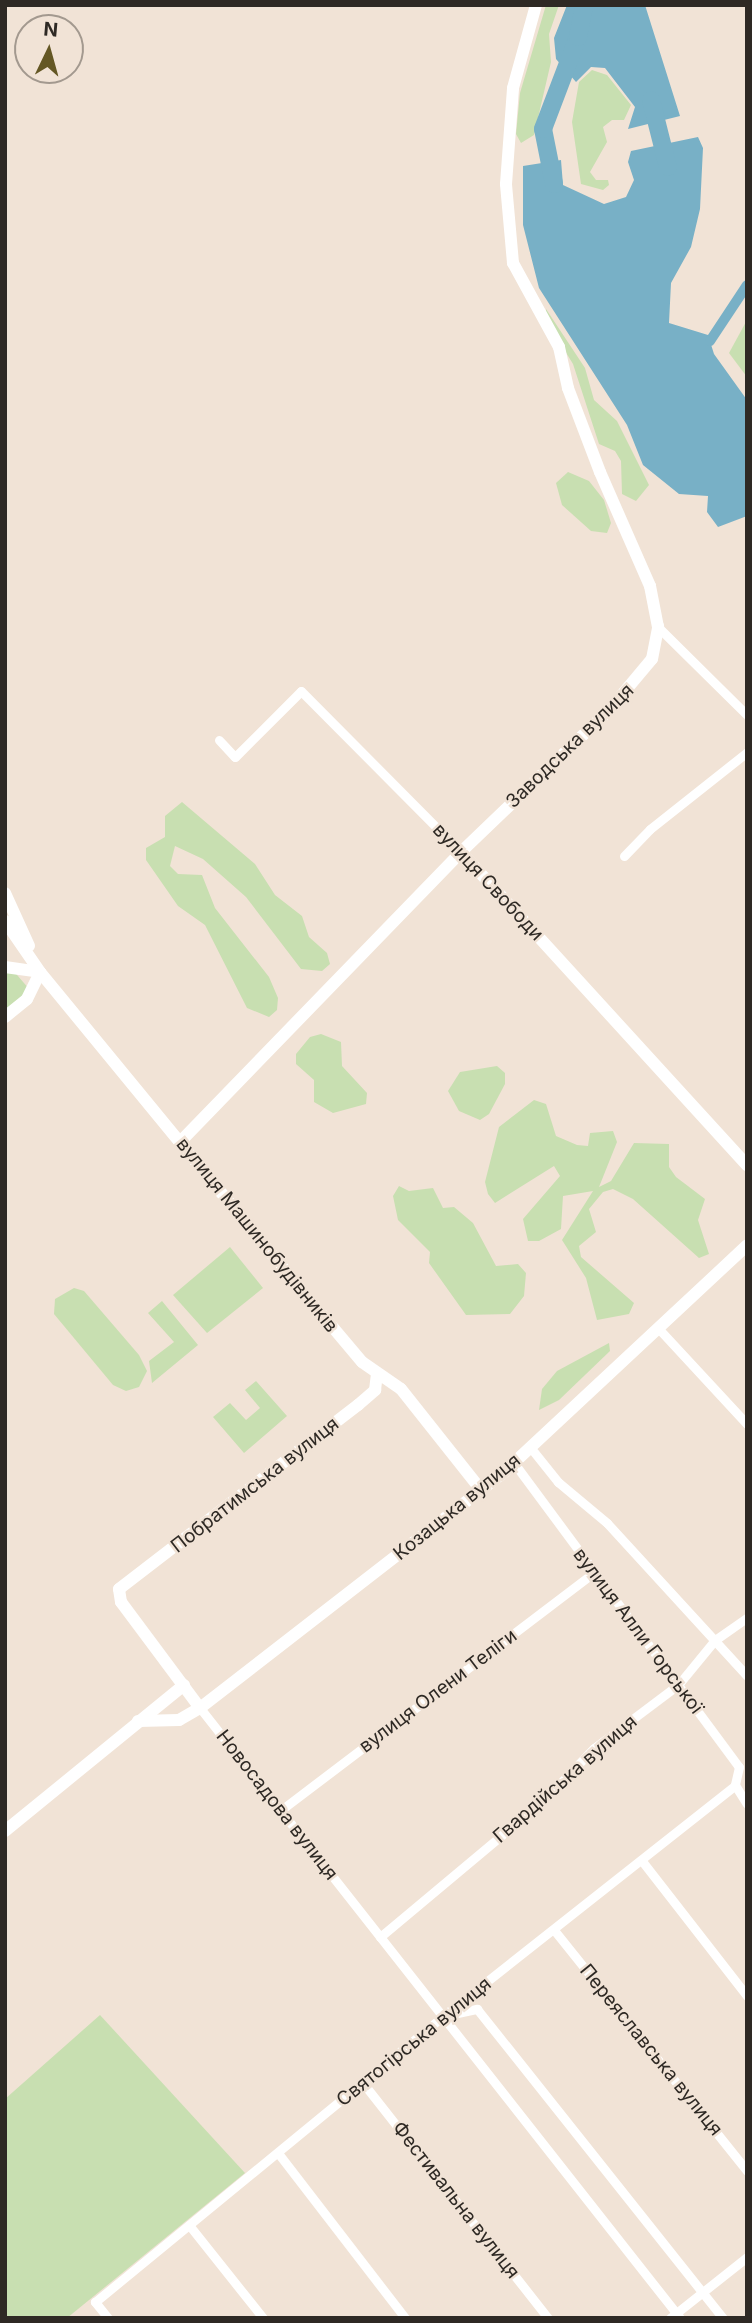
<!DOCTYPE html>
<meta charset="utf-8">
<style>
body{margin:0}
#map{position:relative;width:752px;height:2323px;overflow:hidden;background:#f1e3d6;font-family:Inter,sans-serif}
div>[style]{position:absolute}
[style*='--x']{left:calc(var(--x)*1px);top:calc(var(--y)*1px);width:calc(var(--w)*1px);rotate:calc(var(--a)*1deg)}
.green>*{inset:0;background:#c8dfb1}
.water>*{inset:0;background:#78b0c6}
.canal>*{height:10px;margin:-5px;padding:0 5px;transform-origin:5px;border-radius:5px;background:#78b0c6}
.river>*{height:18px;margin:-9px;padding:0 9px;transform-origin:9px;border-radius:9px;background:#78b0c6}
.street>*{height:9px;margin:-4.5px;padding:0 4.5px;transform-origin:4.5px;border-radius:4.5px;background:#fff}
.secondary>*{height:12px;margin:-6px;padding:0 6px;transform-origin:6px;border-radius:6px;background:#fff}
span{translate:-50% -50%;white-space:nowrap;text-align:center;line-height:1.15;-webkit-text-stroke:5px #f1e3d6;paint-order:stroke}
.street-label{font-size:19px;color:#2e2924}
.frame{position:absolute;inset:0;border:7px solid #2e2924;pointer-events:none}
.north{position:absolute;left:14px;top:14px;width:70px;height:70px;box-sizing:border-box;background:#f1e3d6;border:2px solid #a3998f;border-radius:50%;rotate:5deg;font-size:19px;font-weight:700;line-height:28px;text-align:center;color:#2e2924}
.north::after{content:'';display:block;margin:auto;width:24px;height:32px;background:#645724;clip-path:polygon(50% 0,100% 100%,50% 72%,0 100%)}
</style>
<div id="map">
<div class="green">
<div style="clip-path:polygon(546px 5px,559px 5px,549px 34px,551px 62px,534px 135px,521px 143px,516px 134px,520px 93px)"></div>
<div style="clip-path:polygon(592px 70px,607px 75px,631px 105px,624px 120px,612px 120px,603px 127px,607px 142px,590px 172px,596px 180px,608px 180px,609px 185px,603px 190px,581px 184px,572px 122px,579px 82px)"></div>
<div style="clip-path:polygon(546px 309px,585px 368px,594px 400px,617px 421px,649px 485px,636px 501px,622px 494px,621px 461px,615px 451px,599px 444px,573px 364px,546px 320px)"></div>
<div style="clip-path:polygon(747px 320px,747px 377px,729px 353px)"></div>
<div style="clip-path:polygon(568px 472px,589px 481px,604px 500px,611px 523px,607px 533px,591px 531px,562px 505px,556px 483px)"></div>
<div style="clip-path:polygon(182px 802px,255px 864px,275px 895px,302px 916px,309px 937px,327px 953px,330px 964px,322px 971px,301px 969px,246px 897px,203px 859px,175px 846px,170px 866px,178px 874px,202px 875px,215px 908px,269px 977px,278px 998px,277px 1010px,269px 1017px,247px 1008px,205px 925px,178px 906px,146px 860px,146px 848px,165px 837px,165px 816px)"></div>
<div style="clip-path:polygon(5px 961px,30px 990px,5px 1010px)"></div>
<div style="clip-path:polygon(321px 1034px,341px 1042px,342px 1066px,367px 1093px,366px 1104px,333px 1113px,314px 1102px,314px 1080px,296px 1064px,296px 1054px,310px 1037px)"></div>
<div style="clip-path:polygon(497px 1066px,505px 1073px,505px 1084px,489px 1114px,480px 1120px,459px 1111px,448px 1091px,460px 1072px)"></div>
<div style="clip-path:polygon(534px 1100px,546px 1104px,556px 1136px,577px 1145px,588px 1146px,590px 1133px,613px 1131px,617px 1142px,599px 1187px,611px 1181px,634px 1143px,669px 1144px,669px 1167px,676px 1177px,705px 1199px,698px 1220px,709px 1254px,699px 1258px,633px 1199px,613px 1189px,603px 1192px,589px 1209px,596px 1232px,579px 1246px,581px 1257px,634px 1303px,629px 1314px,597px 1320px,586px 1278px,562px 1240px,593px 1191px,563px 1196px,561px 1229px,539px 1241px,528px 1241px,523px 1219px,560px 1176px,554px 1166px,495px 1203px,488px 1194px,485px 1182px,499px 1127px)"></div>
<div style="clip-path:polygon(399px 1186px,409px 1191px,433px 1188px,443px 1208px,454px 1207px,473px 1223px,496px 1266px,518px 1264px,526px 1273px,524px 1296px,510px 1314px,466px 1315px,429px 1263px,430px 1252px,398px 1220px,393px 1196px)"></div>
<div style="clip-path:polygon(230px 1247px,263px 1288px,207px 1333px,173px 1295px)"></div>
<div style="clip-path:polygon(74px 1288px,84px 1291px,139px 1355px,147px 1371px,139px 1387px,126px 1391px,113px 1385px,54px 1314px,55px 1299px)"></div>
<div style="clip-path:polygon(162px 1301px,198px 1345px,152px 1383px,149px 1361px,174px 1342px,148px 1313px)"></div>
<div style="clip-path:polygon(609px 1343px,610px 1351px,559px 1400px,539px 1410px,542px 1389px,557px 1371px)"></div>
<div style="clip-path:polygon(256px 1381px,287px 1416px,244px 1453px,213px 1417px,230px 1403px,246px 1420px,260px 1408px,245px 1390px)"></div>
<div style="clip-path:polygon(100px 2015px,245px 2173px,67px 2318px,5px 2318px,5px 2099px)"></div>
</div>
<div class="water">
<div style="clip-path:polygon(567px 5px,645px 5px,680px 116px,628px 129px,635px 107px,605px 68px,591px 67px,576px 82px,556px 59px,554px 38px)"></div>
<div style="clip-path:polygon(698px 137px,703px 148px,700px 209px,691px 247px,671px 283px,669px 323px,708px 335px,714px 354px,747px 400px,747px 516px,718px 527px,707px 512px,708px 496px,679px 494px,643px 465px,627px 425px,539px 288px,523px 225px,523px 166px,561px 160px,563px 185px,604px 204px,626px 197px,634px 180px,628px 162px,631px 151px)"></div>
</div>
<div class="canal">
<div style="--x:710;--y:341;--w:67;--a:-56.5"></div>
</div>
<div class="river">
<div style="--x:651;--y:100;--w:69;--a:75.8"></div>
<div style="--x:554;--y:184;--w:56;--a:-101.3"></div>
<div style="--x:543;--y:129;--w:98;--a:-69.2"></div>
<div style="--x:578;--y:37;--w:33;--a:-79"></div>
</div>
<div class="street">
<div style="--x:658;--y:627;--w:125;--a:44.7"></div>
<div style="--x:219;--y:740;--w:23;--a:47"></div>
<div style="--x:235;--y:757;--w:93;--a:-45"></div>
<div style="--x:301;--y:691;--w:227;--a:45.2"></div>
<div style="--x:624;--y:856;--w:37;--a:-46"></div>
<div style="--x:650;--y:829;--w:124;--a:-38.4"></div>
<div style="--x:658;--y:1328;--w:131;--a:47.2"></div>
<div style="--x:530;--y:1447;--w:45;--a:51.3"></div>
<div style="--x:558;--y:1482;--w:64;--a:39.9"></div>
<div style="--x:607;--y:1523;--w:207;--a:47.5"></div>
<div style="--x:514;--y:1463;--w:378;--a:53.5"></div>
<div style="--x:739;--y:1767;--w:18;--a:103"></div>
<div style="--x:735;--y:1785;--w:22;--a:58"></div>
<div style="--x:200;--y:1708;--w:776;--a:51.8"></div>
<div style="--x:281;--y:1810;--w:394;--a:-37.2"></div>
<div style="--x:642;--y:1861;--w:171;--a:52.1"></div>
<div style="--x:554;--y:1930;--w:309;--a:51.3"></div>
<div style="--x:380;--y:1937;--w:217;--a:-39.9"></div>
<div style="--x:546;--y:1798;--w:69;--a:-46.2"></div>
<div style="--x:594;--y:1748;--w:105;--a:-36.9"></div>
<div style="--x:678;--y:1685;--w:58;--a:-50.6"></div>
<div style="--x:715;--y:1640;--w:39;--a:-35"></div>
<div style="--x:448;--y:2015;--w:30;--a:-12"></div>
<div style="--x:477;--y:2009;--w:395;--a:51.5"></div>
<div style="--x:363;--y:2083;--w:299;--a:51.8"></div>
<div style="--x:278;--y:2153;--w:208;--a:52.4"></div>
<div style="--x:189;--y:2225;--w:119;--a:51.5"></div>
<div style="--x:108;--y:2318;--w:21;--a:-129"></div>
<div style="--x:95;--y:2302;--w:450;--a:-39.4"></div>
<div style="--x:443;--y:2016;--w:372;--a:-38.3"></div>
<div style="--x:670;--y:2318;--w:98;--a:-38.4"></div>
</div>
<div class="secondary">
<div style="--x:461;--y:852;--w:424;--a:47.6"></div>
<div style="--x:5;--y:893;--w:58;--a:65.6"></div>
<div style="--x:5;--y:921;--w:62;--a:55.5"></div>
<div style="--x:40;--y:972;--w:389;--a:50.6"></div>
<div style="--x:287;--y:1273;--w:116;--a:49.9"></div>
<div style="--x:362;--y:1362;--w:47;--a:34.7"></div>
<div style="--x:401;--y:1389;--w:129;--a:51.6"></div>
<div style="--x:5;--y:967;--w:35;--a:8"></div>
<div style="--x:5;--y:1017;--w:28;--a:-39"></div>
<div style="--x:27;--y:999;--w:30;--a:-64"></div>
<div style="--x:181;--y:1141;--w:402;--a:-45.9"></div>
<div style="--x:461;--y:852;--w:207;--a:-43.8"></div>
<div style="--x:610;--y:709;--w:65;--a:-50"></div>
<div style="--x:652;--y:659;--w:33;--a:-79"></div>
<div style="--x:658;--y:627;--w:42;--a:-101"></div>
<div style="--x:650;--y:586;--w:124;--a:-113.7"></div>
<div style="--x:600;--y:472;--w:90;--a:-110.9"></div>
<div style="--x:568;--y:388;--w:42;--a:-102.4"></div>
<div style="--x:559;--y:347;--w:96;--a:-118.7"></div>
<div style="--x:513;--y:263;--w:79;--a:-95.1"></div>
<div style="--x:506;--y:184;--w:96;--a:-85.8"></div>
<div style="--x:513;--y:88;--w:86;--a:-74.5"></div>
<div style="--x:200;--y:1708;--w:132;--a:-126.7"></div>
<div style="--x:121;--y:1602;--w:13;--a:-99"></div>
<div style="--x:119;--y:1589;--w:302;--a:-37.6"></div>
<div style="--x:358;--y:1405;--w:23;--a:-41"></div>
<div style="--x:375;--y:1390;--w:16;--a:-83"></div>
<div style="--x:138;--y:1721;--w:41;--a:-1.4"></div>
<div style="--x:179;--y:1720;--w:24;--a:-30"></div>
<div style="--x:200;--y:1708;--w:386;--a:-37.8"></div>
<div style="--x:505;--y:1471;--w:331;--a:-43"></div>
<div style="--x:5;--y:1831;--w:231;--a:-39.2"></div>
</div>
<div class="street-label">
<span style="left:570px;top:746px;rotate:-44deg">Заводська вулиця</span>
<span style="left:488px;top:882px;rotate:47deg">вулиця Свободи</span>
<span style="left:257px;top:1235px;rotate:51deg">вулиця Машинобудівників</span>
<span style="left:255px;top:1485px;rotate:-38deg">Побратимська вулиця</span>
<span style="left:457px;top:1507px;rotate:-39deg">Козацька вулиця</span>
<span style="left:638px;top:1631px;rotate:53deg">вулиця Алли Горської</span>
<span style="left:438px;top:1691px;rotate:-37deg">вулиця Олени Теліги</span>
<span style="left:565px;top:1779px;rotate:-41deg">Гвардійська вулиця</span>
<span style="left:277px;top:1805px;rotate:52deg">Новосадова вулиця</span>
<span style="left:414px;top:2042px;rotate:-39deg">Святогірська вулиця</span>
<span style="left:651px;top:2050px;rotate:51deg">Переяславська вулиця</span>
<span style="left:456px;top:2200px;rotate:52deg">Фестивальна вулиця</span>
</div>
<div class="frame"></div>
<div class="north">N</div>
</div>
